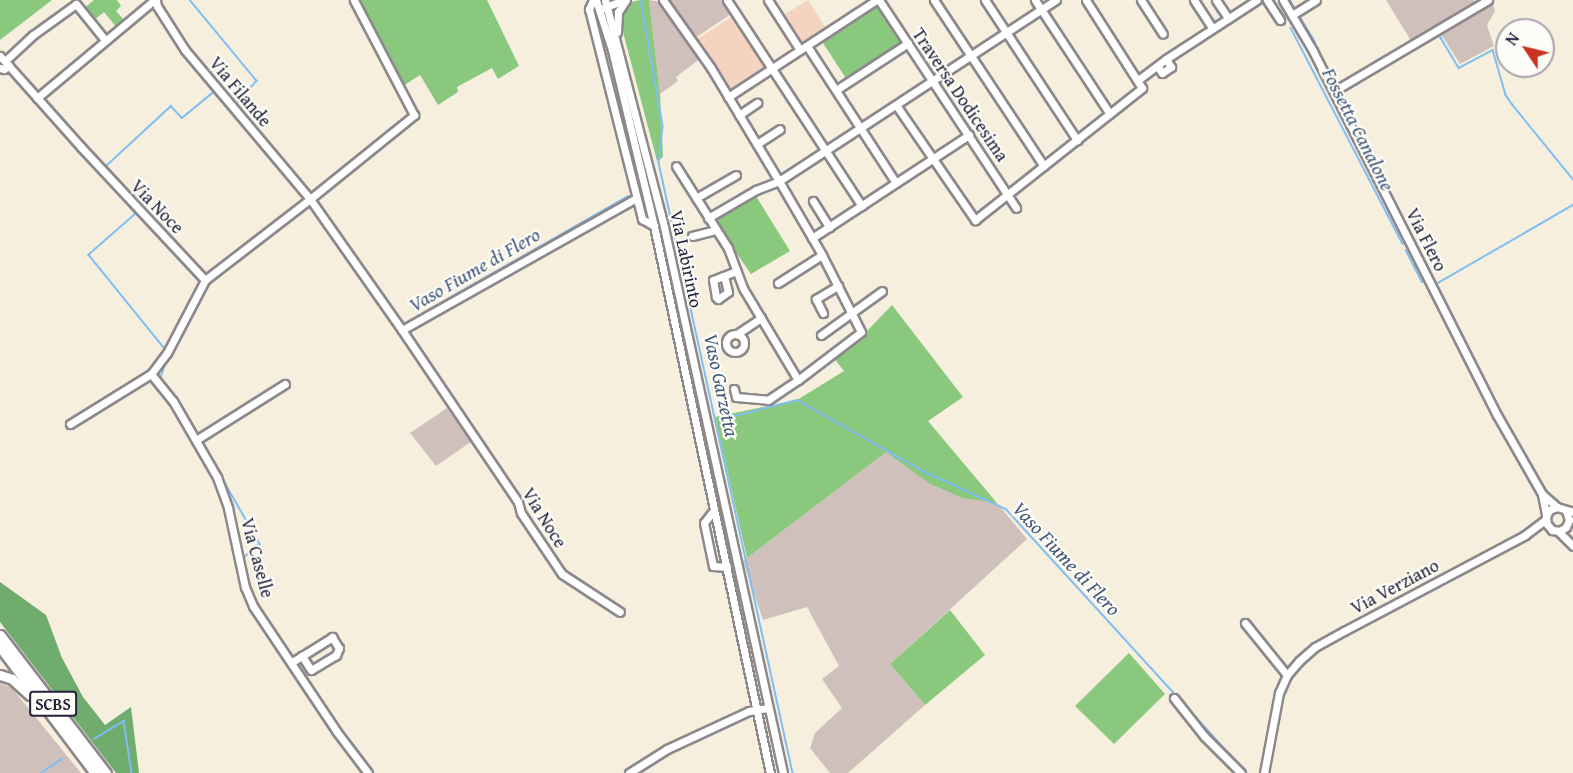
<!DOCTYPE html>
<style>
body{margin:0}
#map{position:relative;width:1573px;height:773px;overflow:hidden;background:#f6efdd;font-family:"Gentium Book Plus",serif}
div>[style]{position:absolute}
[style*='--x']{left:calc(var(--x)*1px);top:calc(var(--y)*1px);width:calc(var(--w)*1px);rotate:calc(var(--a)*1deg)}
.built>*{inset:0;background:#f4d3c0}
.industrial>*{inset:0;background:#d0c0bc}
.green>*{inset:0;background:#8ac87e}
.forest>*{inset:0;background:#6fac6d}
.stream>*{height:1.5px;margin:-0.75px;padding:0 0.75px;transform-origin:0.75px;border-radius:0.75px;background:#7fbef3}
.roads{filter:drop-shadow(2px 0 #8c888c) drop-shadow(-2px 0 #8c888c) drop-shadow(0 2px #8c888c) drop-shadow(0 -2px #8c888c)}
.minor>*{height:7px;margin:-3.5px;padding:0 3.5px;transform-origin:3.5px;border-radius:3.5px;background:#fff}
.minor>.ring{margin:-3.5px;padding:0;box-sizing:content-box;background:none;border:7px solid #fff;border-radius:50%}
.highway>*{height:9px;margin:-4.5px;padding:0 4.5px;transform-origin:4.5px;border-radius:4.5px;background:#fff}
span{translate:-50% -50%;white-space:nowrap;text-align:center;line-height:1.15;-webkit-text-stroke:4.5px #fdfcf7;paint-order:stroke}
.shield-label span{padding:2px 4px;background:#fdfcf7;border:2px solid;border-radius:4px;-webkit-text-stroke-width:0}
.shield-label{font-size:16px;color:#22223b;font-weight:700}
.street-label{font-size:18px;color:#22223b}
.water-label{font-size:20px;color:#43597b;font-style:italic}
.north{position:absolute;left:1495px;top:18px;width:60px;height:60px;box-sizing:border-box;background:#fdfcf7;border:2px solid #a5a5ac;border-radius:50%;rotate:305deg;font-size:16px;font-weight:700;line-height:24px;text-align:center;color:#22223b}
.north::after{content:'';display:block;margin:auto;width:21px;height:27px;background:#c8321e;clip-path:polygon(50% 0,100% 100%,50% 72%,0 100%)}
</style>
<div id="map">
<div class="built">
<div style="clip-path:polygon(808px 0,825px 27px,803px 43px,785px 14px)"></div>
<div style="clip-path:polygon(733px 16px,768px 70px,729px 95px,696px 40px)"></div>
</div>
<div class="industrial">
<div style="clip-path:polygon(649px 0,661px 2px,701px 58px,676px 77px,678px 81px,660px 94px)"></div>
<div style="clip-path:polygon(667px 0,721px 0,731px 14px,695px 38px)"></div>
<div style="clip-path:polygon(1386px 0,1474px 0,1475px 5px,1413px 44px)"></div>
<div style="clip-path:polygon(1492px 0,1495px 11px,1487px 25px,1494px 46px,1460px 64px,1439px 31px)"></div>
<div style="clip-path:polygon(447px 408px,471px 442px,436px 466px,410px 433px)"></div>
<div style="clip-path:polygon(887px 451px,930px 484px,962px 498px,997px 503px,1027px 539px,890px 664px,925px 705px,848px 773px,830px 773px,810px 748px,815px 733px,842px 708px,822px 679px,839px 666px,807px 607px,763px 620px,743px 561px)"></div>
<div style="clip-path:polygon(0 683px,12px 688px,81px 773px,0 773px)"></div>
</div>
<div class="green">
<div style="clip-path:polygon(0 0,52px 0,0 40px)"></div>
<div style="clip-path:polygon(94px 0,117px 0,121px 6px,116px 11px,125px 21px,117px 28px,104px 12px,92px 22px,83px 9px)"></div>
<div style="clip-path:polygon(358px 0,487px 0,519px 66px,498px 79px,492px 68px,457px 87px,458px 92px,438px 105px,420px 75px,403px 86px)"></div>
<div style="clip-path:polygon(640px 0,649px 0,660px 94px,663px 157px,657px 161px,619px 17px,626px 3px)"></div>
<div style="clip-path:polygon(876px 2px,903px 42px,847px 80px,821px 40px)"></div>
<div style="clip-path:polygon(754px 193px,790px 251px,751px 274px,713px 220px)"></div>
<div style="clip-path:polygon(892px 305px,963px 397px,928px 421px,997px 503px,962px 498px,930px 484px,886px 452px,747px 558px,715px 417px,797px 400px,844px 371px,833px 357px,866px 332px)"></div>
<div style="clip-path:polygon(950px 610px,985px 655px,925px 705px,890px 664px)"></div>
<div style="clip-path:polygon(1129px 653px,1165px 694px,1114px 744px,1075px 706px)"></div>
</div>
<div class="forest">
<div style="clip-path:polygon(0 582px,46px 615px,62px 658px,83px 697px,105px 725px,131px 707px,139px 773px,116px 773px,0 622px)"></div>
</div>
<div class="stream">
<div style="--x:190;--y:0;--w:105;--a:50.4"></div>
<div style="--x:257;--y:81;--w:32;--a:131"></div>
<div style="--x:1274;--y:0;--w:23;--a:59"></div>
<div style="--x:1290;--y:0;--w:10;--a:61"></div>
<div style="--x:641;--y:1;--w:127;--a:80"></div>
<div style="--x:663;--y:126;--w:37;--a:96"></div>
<div style="--x:659;--y:163;--w:625;--a:77.61"></div>
<div style="--x:1299;--y:15;--w:31;--a:59"></div>
<div style="--x:1291;--y:28;--w:243;--a:62.6"></div>
<div style="--x:1320;--y:53;--w:34;--a:63"></div>
<div style="--x:1340;--y:93;--w:115;--a:-31.5"></div>
<div style="--x:1438;--y:33;--w:41;--a:59"></div>
<div style="--x:1459;--y:68;--w:38;--a:-28"></div>
<div style="--x:1493;--y:50;--w:47;--a:73.9"></div>
<div style="--x:1506;--y:95;--w:11;--a:56"></div>
<div style="--x:1512;--y:104;--w:97;--a:50.9"></div>
<div style="--x:239;--y:110;--w:100;--a:49.5"></div>
<div style="--x:130;--y:205;--w:6;--a:45"></div>
<div style="--x:137;--y:213;--w:64;--a:138.8"></div>
<div style="--x:89;--y:255;--w:121;--a:51"></div>
<div style="--x:1406;--y:250;--w:36;--a:63"></div>
<div style="--x:195;--y:265;--w:133;--a:-132.6"></div>
<div style="--x:105;--y:167;--w:90;--a:-42.7"></div>
<div style="--x:171;--y:106;--w:16;--a:47"></div>
<div style="--x:182;--y:118;--w:44;--a:-39.5"></div>
<div style="--x:1438;--y:283;--w:156;--a:-30"></div>
<div style="--x:381;--y:294;--w:38;--a:53"></div>
<div style="--x:404;--y:324;--w:258;--a:-29.7"></div>
<div style="--x:198;--y:300;--w:22;--a:-58"></div>
<div style="--x:210;--y:281;--w:102;--a:-38.2"></div>
<div style="--x:160;--y:380;--w:21;--a:-73"></div>
<div style="--x:182;--y:411;--w:10;--a:53"></div>
<div style="--x:723;--y:419;--w:76;--a:-14.4"></div>
<div style="--x:797;--y:400;--w:145;--a:29.4"></div>
<div style="--x:923;--y:471;--w:91;--a:24.6"></div>
<div style="--x:1006;--y:509;--w:357;--a:47.6"></div>
<div style="--x:224;--y:481;--w:73;--a:60.3"></div>
<div style="--x:260;--y:544;--w:21;--a:139"></div>
<div style="--x:244;--y:558;--w:43;--a:76.6"></div>
<div style="--x:254;--y:600;--w:21;--a:59"></div>
<div style="--x:326;--y:708;--w:80;--a:54.7"></div>
<div style="--x:94;--y:739;--w:35;--a:-31"></div>
<div style="--x:124;--y:721;--w:53;--a:81.3"></div>
<div style="--x:41;--y:773;--w:25;--a:-34"></div>
</div>
<div class="roads">
<div class="minor">
<div style="--x:156;--y:0;--w:6;--a:81"></div>
<div style="--x:157;--y:6;--w:52;--a:57.5"></div>
<div style="--x:185;--y:50;--w:194;--a:50"></div>
<div style="--x:310;--y:199;--w:134;--a:-38.9"></div>
<div style="--x:414;--y:115;--w:130;--a:-117.6"></div>
<div style="--x:593;--y:0;--w:10;--a:114"></div>
<div style="--x:589;--y:9;--w:217;--a:75.8"></div>
<div style="--x:642;--y:219;--w:14;--a:30"></div>
<div style="--x:596;--y:0;--w:52;--a:72.3"></div>
<div style="--x:612;--y:50;--w:181;--a:76.6"></div>
<div style="--x:654;--y:226;--w:559;--a:78.03"></div>
<div style="--x:605;--y:0;--w:235;--a:75.4"></div>
<div style="--x:664;--y:227;--w:559;--a:77.7"></div>
<div style="--x:663;--y:0;--w:83;--a:54.8"></div>
<div style="--x:711;--y:68;--w:132;--a:59"></div>
<div style="--x:779;--y:181;--w:86;--a:59.8"></div>
<div style="--x:822;--y:255;--w:86;--a:63.1"></div>
<div style="--x:861;--y:332;--w:79;--a:142.7"></div>
<div style="--x:798;--y:380;--w:107;--a:-120.9"></div>
<div style="--x:743;--y:288;--w:43;--a:-110.6"></div>
<div style="--x:728;--y:248;--w:97;--a:-122.4"></div>
<div style="--x:727;--y:0;--w:246;--a:56.8"></div>
<div style="--x:768;--y:0;--w:59;--a:57.4"></div>
<div style="--x:879;--y:0;--w:249;--a:56.6"></div>
<div style="--x:934;--y:0;--w:199;--a:56.5"></div>
<div style="--x:985;--y:0;--w:168;--a:56.7"></div>
<div style="--x:1035;--y:0;--w:136;--a:56.7"></div>
<div style="--x:1141;--y:0;--w:40;--a:57.1"></div>
<div style="--x:1194;--y:0;--w:33;--a:57"></div>
<div style="--x:1216;--y:0;--w:22;--a:56"></div>
<div style="--x:1267;--y:0;--w:24;--a:57"></div>
<div style="--x:1283;--y:0;--w:59;--a:59.5"></div>
<div style="--x:1313;--y:51;--w:408;--a:63.2"></div>
<div style="--x:1497;--y:415;--w:91;--a:60.3"></div>
<div style="--x:1542;--y:494;--w:20;--a:79"></div>
<div style="--x:603;--y:8;--w:22;--a:-21"></div>
<div style="--x:1292;--y:15;--w:28;--a:-32"></div>
<div style="--x:617;--y:32;--w:20;--a:-87"></div>
<div style="--x:618;--y:12;--w:14;--a:-56"></div>
<div style="--x:807;--y:46;--w:163;--a:57"></div>
<div style="--x:0;--y:56;--w:122;--a:48.3"></div>
<div style="--x:81;--y:147;--w:182;--a:47"></div>
<div style="--x:205;--y:280;--w:133;--a:-37.6"></div>
<div style="--x:310;--y:199;--w:160;--a:54.9"></div>
<div style="--x:402;--y:330;--w:269;--a:-29.4"></div>
<div style="--x:5;--y:61;--w:38;--a:-43"></div>
<div style="--x:33;--y:35;--w:53;--a:-35.8"></div>
<div style="--x:76;--y:4;--w:46;--a:51.1"></div>
<div style="--x:1158;--y:67;--w:7;--a:56"></div>
<div style="--x:1162;--y:73;--w:11;--a:-34"></div>
<div style="--x:1171;--y:67;--w:9;--a:-122"></div>
<div style="--x:0;--y:68;--w:4;--a:14"></div>
<div style="--x:4;--y:69;--w:6;--a:-39"></div>
<div style="--x:1138;--y:80;--w:35;--a:-37"></div>
<div style="--x:1166;--y:59;--w:108;--a:-33"></div>
<div style="--x:836;--y:90;--w:86;--a:-33.1"></div>
<div style="--x:1334;--y:91;--w:179;--a:-30.6"></div>
<div style="--x:728;--y:97;--w:177;--a:-33.2"></div>
<div style="--x:37;--y:98;--w:153;--a:-39.9"></div>
<div style="--x:896;--y:105;--w:140;--a:55.5"></div>
<div style="--x:975;--y:220;--w:213;--a:-38.3"></div>
<div style="--x:1142;--y:88;--w:104;--a:-122.5"></div>
<div style="--x:739;--y:115;--w:22;--a:-34"></div>
<div style="--x:757;--y:144;--w:27;--a:-33"></div>
<div style="--x:696;--y:198;--w:46;--a:-29.9"></div>
<div style="--x:813;--y:201;--w:31;--a:58"></div>
<div style="--x:708;--y:218;--w:56;--a:-30.3"></div>
<div style="--x:756;--y:190;--w:25;--a:-21"></div>
<div style="--x:779;--y:181;--w:331;--a:-33.2"></div>
<div style="--x:692;--y:236;--w:25;--a:-14"></div>
<div style="--x:812;--y:238;--w:188;--a:-33.3"></div>
<div style="--x:724;--y:276;--w:16;--a:76"></div>
<div style="--x:728;--y:292;--w:12;--a:145"></div>
<div style="--x:718;--y:299;--w:3;--a:-135"></div>
<div style="--x:716;--y:297;--w:17;--a:-100"></div>
<div style="--x:713;--y:280;--w:25;--a:-21"></div>
<div style="--x:778;--y:283;--w:52;--a:-32.5"></div>
<div style="--x:823;--y:313;--w:16;--a:-117"></div>
<div style="--x:816;--y:299;--w:26;--a:-31"></div>
<div style="--x:402;--y:330;--w:207;--a:56"></div>
<div style="--x:518;--y:502;--w:11;--a:75"></div>
<div style="--x:521;--y:513;--w:73;--a:56.1"></div>
<div style="--x:562;--y:574;--w:69;--a:33.2"></div>
<div style="--x:737;--y:334;--w:29;--a:-34"></div>
<div class="ring" style="left:726px;top:334px;width:11px;height:11px"></div>
<div style="--x:821;--y:335;--w:75;--a:-35.8"></div>
<div style="--x:151;--y:374;--w:35;--a:51"></div>
<div style="--x:173;--y:401;--w:88;--a:59.9"></div>
<div style="--x:217;--y:477;--w:33;--a:70"></div>
<div style="--x:228;--y:508;--w:81;--a:77.9"></div>
<div style="--x:245;--y:587;--w:21;--a:67"></div>
<div style="--x:253;--y:606;--w:151;--a:56.3"></div>
<div style="--x:337;--y:732;--w:51;--a:52.9"></div>
<div style="--x:734;--y:389;--w:8;--a:76"></div>
<div style="--x:736;--y:397;--w:32;--a:5"></div>
<div style="--x:768;--y:400;--w:36;--a:-34"></div>
<div style="--x:70;--y:424;--w:95;--a:-31.7"></div>
<div style="--x:151;--y:374;--w:26;--a:-53"></div>
<div style="--x:167;--y:353;--w:82;--a:-62.5"></div>
<div style="--x:196;--y:440;--w:105;--a:-32.2"></div>
<div style="--x:1542;--y:494;--w:20;--a:41"></div>
<div style="--x:1557;--y:507;--w:17;--a:17"></div>
<div style="--x:1557;--y:507;--w:9;--a:159"></div>
<div style="--x:1549;--y:510;--w:8;--a:113"></div>
<div style="--x:1546;--y:517;--w:7;--a:82"></div>
<div style="--x:1547;--y:524;--w:8;--a:50"></div>
<div style="--x:1552;--y:530;--w:8;--a:7"></div>
<div style="--x:1560;--y:531;--w:7;--a:-34"></div>
<div style="--x:1566;--y:527;--w:8;--a:-67"></div>
<div style="--x:1569;--y:520;--w:9;--a:-108"></div>
<div style="--x:714;--y:510;--w:16;--a:128"></div>
<div style="--x:704;--y:523;--w:44;--a:78.2"></div>
<div style="--x:713;--y:566;--w:14;--a:4"></div>
<div style="--x:1558;--y:531;--w:21;--a:45"></div>
<div style="--x:1245;--y:623;--w:67;--a:51.1"></div>
<div style="--x:292;--y:662;--w:12;--a:-31"></div>
<div style="--x:302;--y:656;--w:36;--a:-32"></div>
<div style="--x:332;--y:637;--w:13;--a:58"></div>
<div style="--x:339;--y:648;--w:8;--a:113"></div>
<div style="--x:336;--y:655;--w:29;--a:149"></div>
<div style="--x:311;--y:670;--w:17;--a:-123"></div>
<div style="--x:1174;--y:698;--w:48;--a:51.7"></div>
<div style="--x:1204;--y:736;--w:52;--a:45"></div>
<div style="--x:629;--y:773;--w:45;--a:-32.3"></div>
<div style="--x:667;--y:749;--w:90;--a:-24.9"></div>
<div style="--x:749;--y:711;--w:19;--a:-9"></div>
<div style="--x:1264;--y:773;--w:81;--a:-79.4"></div>
<div style="--x:1279;--y:693;--w:20;--a:-66"></div>
<div style="--x:1287;--y:675;--w:18;--a:-49"></div>
<div style="--x:1299;--y:661;--w:21;--a:-41"></div>
<div style="--x:1315;--y:647;--w:33;--a:-29"></div>
<div style="--x:1344;--y:631;--w:205;--a:-27.9"></div>
<div style="--x:1525;--y:535;--w:26;--a:-37"></div>
</div>
<div class="highway">
<div style="--x:0;--y:635;--w:174;--a:52.5"></div>
<div style="--x:0;--y:647;--w:158;--a:53"></div>
<div style="--x:0;--y:675;--w:13;--a:18"></div>
<div style="--x:12;--y:679;--w:24;--a:42"></div>
</div>
</div>
<div class="shield-label">
<span style="left:53px;top:704px">SCBS</span>
</div>
<div class="street-label">
<span style="left:240px;top:92px;rotate:50deg">Via Filande</span>
<span style="left:960px;top:95px;rotate:56deg">Traversa Dodicesima</span>
<span style="left:157px;top:207px;rotate:46deg">Via Noce</span>
<span style="left:1426px;top:240px;rotate:63deg">Via Flero</span>
<span style="left:686px;top:259px;rotate:78deg">Via Labirinto</span>
<span style="left:544px;top:518px;rotate:58deg">Via Noce</span>
<span style="left:257px;top:558px;rotate:75deg">Via Caselle</span>
<span style="left:1395px;top:587px;rotate:-28deg">Via Verziano</span>
</div>
<div class="water-label">
<span style="left:1359px;top:129px;rotate:63deg">Fossetta Canalone</span>
<span style="left:474px;top:269px;rotate:-30deg">Vaso Fiume di Flero</span>
<span style="left:722px;top:385px;rotate:78deg">Vaso Garzetta</span>
<span style="left:1067px;top:558px;rotate:47deg">Vaso Fiume di Flero</span>
</div>
<div class="north">N</div>
</div>
